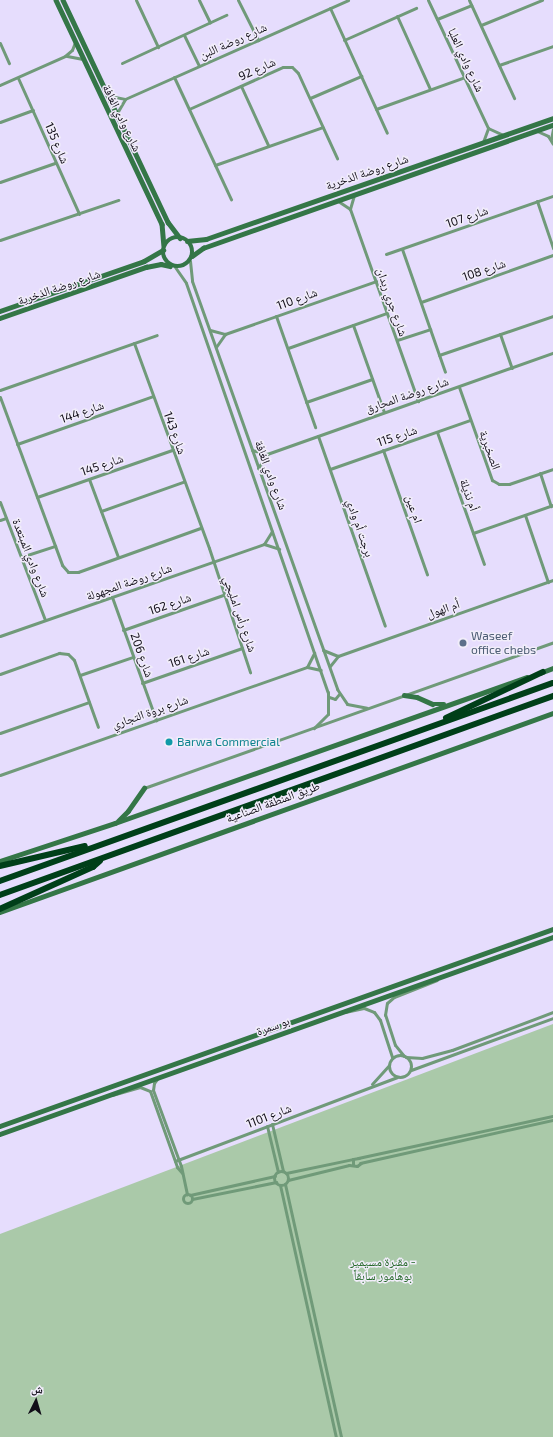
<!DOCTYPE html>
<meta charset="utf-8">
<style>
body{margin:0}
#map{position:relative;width:553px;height:1437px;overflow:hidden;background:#e6ddfd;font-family:"Exo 2","Noto Naskh Arabic",sans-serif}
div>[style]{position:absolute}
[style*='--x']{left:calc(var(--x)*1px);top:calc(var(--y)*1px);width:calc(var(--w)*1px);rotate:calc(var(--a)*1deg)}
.green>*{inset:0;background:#aac9a9}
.street>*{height:3px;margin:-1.5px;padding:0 1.5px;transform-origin:1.5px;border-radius:1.5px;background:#709a79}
.street>.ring{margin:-1.5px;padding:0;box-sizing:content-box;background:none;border:3px solid #709a79;border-radius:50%}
.secondary>*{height:4.5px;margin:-2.25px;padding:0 2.25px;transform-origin:2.25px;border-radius:2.25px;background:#347647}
.secondary>.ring{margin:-2.25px;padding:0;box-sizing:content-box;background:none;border:4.5px solid #347647;border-radius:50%}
.highway>*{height:5.5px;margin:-2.75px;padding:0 2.75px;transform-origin:2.75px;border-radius:2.75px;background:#003f19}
.dots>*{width:11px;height:11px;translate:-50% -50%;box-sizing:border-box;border:2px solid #f1edfa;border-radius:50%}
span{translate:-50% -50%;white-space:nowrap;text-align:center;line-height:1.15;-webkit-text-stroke:3px #f1edfa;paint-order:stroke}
.street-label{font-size:12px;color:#110d18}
.service-label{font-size:12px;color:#4e5e75}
.left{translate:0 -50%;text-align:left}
.culture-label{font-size:12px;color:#0d838f}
.park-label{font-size:12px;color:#246828}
.north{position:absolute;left:16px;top:1381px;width:40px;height:40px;-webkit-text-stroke:3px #f1edfa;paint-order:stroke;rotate:5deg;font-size:11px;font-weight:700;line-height:16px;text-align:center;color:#110d18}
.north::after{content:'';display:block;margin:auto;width:14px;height:18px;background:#110d18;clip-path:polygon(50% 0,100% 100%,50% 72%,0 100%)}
</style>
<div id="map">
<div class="green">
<div style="clip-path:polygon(553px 1024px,553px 1437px,0 1437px,0 1234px)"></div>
</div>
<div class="street">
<div style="--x:136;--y:0;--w:52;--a:64.9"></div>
<div style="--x:199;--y:0;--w:25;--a:64"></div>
<div style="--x:238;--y:0;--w:45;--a:63.4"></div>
<div style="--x:428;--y:0;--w:141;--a:64.9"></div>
<div style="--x:488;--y:128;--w:17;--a:25"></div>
<div style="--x:469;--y:0;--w:108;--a:65.3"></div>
<div style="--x:330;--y:8;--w:137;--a:65.5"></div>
<div style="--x:397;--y:16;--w:80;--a:65.7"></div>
<div style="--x:437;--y:19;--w:37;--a:-22"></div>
<div style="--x:481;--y:25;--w:66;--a:-22.3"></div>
<div style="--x:184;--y:35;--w:34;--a:64"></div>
<div style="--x:344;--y:40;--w:79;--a:-24"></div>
<div style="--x:0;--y:43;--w:22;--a:66"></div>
<div style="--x:67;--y:56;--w:16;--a:11"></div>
<div style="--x:122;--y:63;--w:115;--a:-24.8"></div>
<div style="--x:499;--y:65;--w:57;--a:-19.4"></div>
<div style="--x:174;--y:77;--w:135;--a:65"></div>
<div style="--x:18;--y:78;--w:149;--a:65.8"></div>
<div style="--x:0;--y:85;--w:71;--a:-24"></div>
<div style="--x:65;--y:56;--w:9;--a:-41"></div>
<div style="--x:72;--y:50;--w:9;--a:-69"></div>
<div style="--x:241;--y:86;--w:65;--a:65.4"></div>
<div style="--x:110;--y:96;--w:15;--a:11"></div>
<div style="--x:125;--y:99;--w:244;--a:-23.9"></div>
<div style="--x:310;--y:98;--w:56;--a:-23.3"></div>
<div style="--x:189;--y:109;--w:103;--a:-24.1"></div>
<div style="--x:283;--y:67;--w:9;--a:0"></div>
<div style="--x:292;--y:67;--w:8;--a:45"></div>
<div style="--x:298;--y:73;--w:94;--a:65.4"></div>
<div style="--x:376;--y:109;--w:95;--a:-19.8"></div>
<div style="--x:117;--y:113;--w:16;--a:-60"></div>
<div style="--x:0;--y:122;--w:35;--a:-20"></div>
<div style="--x:537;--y:131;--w:12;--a:24"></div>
<div style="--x:548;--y:136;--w:9;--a:58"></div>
<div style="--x:551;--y:139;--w:10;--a:-79"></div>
<div style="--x:483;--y:142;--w:15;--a:-70"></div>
<div style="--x:215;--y:165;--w:114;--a:-19.4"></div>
<div style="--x:0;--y:182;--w:58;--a:-19.1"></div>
<div style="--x:354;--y:195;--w:15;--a:106"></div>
<div style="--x:350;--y:209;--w:204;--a:70.5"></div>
<div style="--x:338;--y:201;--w:14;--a:34"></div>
<div style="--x:537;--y:201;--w:50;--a:71.2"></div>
<div style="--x:0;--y:240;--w:125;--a:-18.7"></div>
<div style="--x:402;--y:249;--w:130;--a:70.7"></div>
<div style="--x:386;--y:254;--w:177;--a:-19.2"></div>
<div style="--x:190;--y:261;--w:20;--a:84"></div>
<div style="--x:192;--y:281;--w:433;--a:70.4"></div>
<div style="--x:337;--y:689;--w:18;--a:56"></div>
<div style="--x:347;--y:704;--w:20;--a:11"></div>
<div style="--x:175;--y:267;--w:19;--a:55"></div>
<div style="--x:186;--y:283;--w:433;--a:70.9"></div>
<div style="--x:328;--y:692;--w:22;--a:90"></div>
<div style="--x:328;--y:714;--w:20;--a:135"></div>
<div style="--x:421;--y:302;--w:140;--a:-19.6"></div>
<div style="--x:276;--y:316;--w:118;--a:70.6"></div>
<div style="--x:353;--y:325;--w:92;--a:70.4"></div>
<div style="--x:210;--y:330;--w:16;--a:15"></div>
<div style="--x:225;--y:334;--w:160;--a:-19.3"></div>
<div style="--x:500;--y:334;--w:36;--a:71"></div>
<div style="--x:397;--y:340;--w:35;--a:-18"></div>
<div style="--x:134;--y:343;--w:218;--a:69.9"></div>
<div style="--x:209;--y:548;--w:131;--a:71.7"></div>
<div style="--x:216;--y:347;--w:16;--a:-55"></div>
<div style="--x:288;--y:348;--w:105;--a:-19.5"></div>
<div style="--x:439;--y:355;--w:120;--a:-18.9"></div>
<div style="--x:459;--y:387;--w:99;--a:70.5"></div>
<div style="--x:492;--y:480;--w:8;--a:30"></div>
<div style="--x:499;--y:484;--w:10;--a:0"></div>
<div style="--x:509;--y:484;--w:46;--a:-18.8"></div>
<div style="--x:0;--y:390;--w:166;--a:-19.3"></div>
<div style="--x:0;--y:397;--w:179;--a:69.7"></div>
<div style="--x:62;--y:565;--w:9;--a:49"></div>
<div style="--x:68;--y:572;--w:10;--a:0"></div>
<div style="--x:78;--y:572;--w:130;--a:-19.8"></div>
<div style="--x:306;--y:402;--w:70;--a:-19.2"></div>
<div style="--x:437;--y:432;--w:140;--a:70.4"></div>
<div style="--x:318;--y:436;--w:201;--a:70.6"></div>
<div style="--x:17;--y:444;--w:144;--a:-19.4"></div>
<div style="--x:252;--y:450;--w:16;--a:15"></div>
<div style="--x:383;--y:450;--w:132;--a:70.5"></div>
<div style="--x:258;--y:468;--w:17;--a:-57"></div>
<div style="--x:267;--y:454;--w:303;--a:-19.5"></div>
<div style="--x:330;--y:469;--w:148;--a:-19.3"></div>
<div style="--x:540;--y:473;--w:35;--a:72"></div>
<div style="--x:89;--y:479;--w:83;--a:69.6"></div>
<div style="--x:37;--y:497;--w:143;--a:-19.2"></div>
<div style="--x:0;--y:502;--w:126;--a:69.1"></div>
<div style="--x:101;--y:511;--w:87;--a:-19.5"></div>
<div style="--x:525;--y:515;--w:71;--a:71.1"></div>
<div style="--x:0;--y:520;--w:6;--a:-18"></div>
<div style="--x:473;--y:533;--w:85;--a:-19.3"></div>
<div style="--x:264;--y:544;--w:15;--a:-58"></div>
<div style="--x:21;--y:557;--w:36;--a:-18"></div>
<div style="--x:112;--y:597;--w:131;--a:70.3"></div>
<div style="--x:123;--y:630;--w:106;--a:-19.3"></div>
<div style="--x:0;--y:636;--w:280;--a:-19.2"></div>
<div style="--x:264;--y:544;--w:16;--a:18"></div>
<div style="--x:323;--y:650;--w:16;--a:22"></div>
<div style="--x:330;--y:666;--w:13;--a:-51"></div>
<div style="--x:338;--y:656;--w:228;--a:-19.5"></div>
<div style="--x:307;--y:667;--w:16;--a:-63"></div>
<div style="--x:0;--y:674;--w:63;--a:-19.6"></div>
<div style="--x:59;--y:653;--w:9;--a:6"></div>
<div style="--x:68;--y:654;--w:8;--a:45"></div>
<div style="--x:74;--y:660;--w:71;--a:70.3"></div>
<div style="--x:80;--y:675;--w:56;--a:-18.8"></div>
<div style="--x:142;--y:683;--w:106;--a:-19.3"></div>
<div style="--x:329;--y:697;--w:6;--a:18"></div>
<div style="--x:335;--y:699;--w:6;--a:-51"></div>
<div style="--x:0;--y:733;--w:94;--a:-19.2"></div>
<div style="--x:0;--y:775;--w:325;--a:-19.4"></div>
<div style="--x:307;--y:667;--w:14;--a:12"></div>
<div style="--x:144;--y:788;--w:434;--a:-19.6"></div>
<div style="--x:345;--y:1012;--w:19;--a:-12"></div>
<div style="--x:364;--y:1008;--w:11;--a:22"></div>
<div style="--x:374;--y:1012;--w:10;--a:53"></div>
<div style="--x:380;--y:1020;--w:40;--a:72"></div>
<div class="ring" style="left:389px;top:1055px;width:19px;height:19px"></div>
<div style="--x:404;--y:1056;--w:14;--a:-129"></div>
<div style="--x:395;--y:1045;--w:32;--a:-108"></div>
<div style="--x:385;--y:1015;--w:12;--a:-81"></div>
<div style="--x:387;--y:1003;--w:9;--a:-41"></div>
<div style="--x:394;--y:997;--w:46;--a:-21.6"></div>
<div style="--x:406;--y:1057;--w:16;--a:4"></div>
<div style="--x:422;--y:1058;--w:31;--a:-15"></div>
<div style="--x:452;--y:1050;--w:108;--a:-20.6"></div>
<div style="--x:411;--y:1070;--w:151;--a:-20.1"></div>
<div style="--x:157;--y:1079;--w:5;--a:127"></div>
<div style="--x:154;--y:1083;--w:7;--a:98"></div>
<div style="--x:153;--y:1090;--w:81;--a:69.8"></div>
<div style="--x:181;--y:1166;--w:29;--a:78"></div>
<div style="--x:372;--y:1084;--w:25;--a:-48"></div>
<div style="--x:112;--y:1095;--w:29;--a:-16"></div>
<div style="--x:140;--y:1087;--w:11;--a:22"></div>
<div style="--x:150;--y:1091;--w:81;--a:70.4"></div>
<div style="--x:177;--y:1167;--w:8;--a:50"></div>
<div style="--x:272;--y:1124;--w:48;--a:76.8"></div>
<div style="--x:267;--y:1126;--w:47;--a:76.6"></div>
<div style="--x:358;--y:1158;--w:199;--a:-12.2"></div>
<div style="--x:175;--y:1161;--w:237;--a:-20.7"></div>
<div style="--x:360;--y:1163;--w:198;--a:-12.6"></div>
<div style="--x:353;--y:1165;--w:6;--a:-90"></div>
<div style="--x:353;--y:1159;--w:6;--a:-9"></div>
<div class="ring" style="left:274px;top:1171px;width:11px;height:11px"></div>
<div style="--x:286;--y:1173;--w:68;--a:-11.8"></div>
<div style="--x:288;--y:1180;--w:63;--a:-13.8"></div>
<div style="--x:349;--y:1165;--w:8;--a:7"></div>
<div style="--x:357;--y:1166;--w:5;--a:-37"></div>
<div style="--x:285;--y:1184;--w:259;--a:77.5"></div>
<div style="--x:280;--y:1185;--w:258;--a:77.5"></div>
<div class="ring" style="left:183.5px;top:1194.5px;width:6px;height:6px"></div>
<div style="--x:190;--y:1195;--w:87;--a:-12.6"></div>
<div style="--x:192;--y:1199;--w:86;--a:-11.4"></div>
</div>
<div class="secondary">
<div style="--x:56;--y:0;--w:248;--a:64.7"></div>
<div style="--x:162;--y:224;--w:21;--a:85"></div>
<div style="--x:63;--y:0;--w:246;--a:64.7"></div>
<div style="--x:168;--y:222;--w:20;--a:53"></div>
<div class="ring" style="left:163px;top:237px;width:25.5px;height:25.5px"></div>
<div style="--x:187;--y:241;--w:19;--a:-6"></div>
<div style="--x:206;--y:239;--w:367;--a:-19.2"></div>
<div style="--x:192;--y:256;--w:14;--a:-36"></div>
<div style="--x:203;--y:248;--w:371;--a:-19.4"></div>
<div style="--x:0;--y:311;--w:152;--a:-19.1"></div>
<div style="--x:144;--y:261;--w:22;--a:-30"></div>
<div style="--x:0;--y:318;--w:155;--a:-19.3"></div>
<div style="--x:146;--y:267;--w:15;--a:-11"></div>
<div style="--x:161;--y:264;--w:9;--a:13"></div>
<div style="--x:540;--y:673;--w:14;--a:-21"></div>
<div style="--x:404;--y:695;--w:13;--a:9"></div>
<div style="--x:417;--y:697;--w:17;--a:24"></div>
<div style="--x:433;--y:704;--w:11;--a:0"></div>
<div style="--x:118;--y:821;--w:14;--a:-45"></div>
<div style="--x:128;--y:811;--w:28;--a:-55"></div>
<div style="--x:0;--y:861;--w:121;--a:-18.3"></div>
<div style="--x:115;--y:823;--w:437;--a:-19.5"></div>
<div style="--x:0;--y:912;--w:588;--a:-19.79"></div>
<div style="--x:0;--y:1126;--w:587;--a:-19.61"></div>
<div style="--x:0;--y:1134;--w:587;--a:-19.61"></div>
</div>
<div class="highway">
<div style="--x:446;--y:718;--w:107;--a:-25.4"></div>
<div style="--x:0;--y:866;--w:87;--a:-13.2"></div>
<div style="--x:0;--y:881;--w:587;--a:-19.7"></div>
<div style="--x:0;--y:895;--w:588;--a:-19.79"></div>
<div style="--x:0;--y:909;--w:102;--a:-24.3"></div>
<div style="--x:93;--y:867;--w:9;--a:-41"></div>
</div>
<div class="dots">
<div style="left:463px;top:643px;background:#5c6f8a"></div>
<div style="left:169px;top:742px;background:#0f9aa8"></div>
</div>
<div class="street-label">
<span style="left:233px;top:41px;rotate:-24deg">شارع روضة اللبن</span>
<span style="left:466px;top:60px;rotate:65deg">شارع وادي العلبا</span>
<span style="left:257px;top:69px;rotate:-24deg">شارع 92</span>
<span style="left:122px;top:118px;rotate:64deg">شارع وادي الغافة</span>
<span style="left:57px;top:143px;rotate:67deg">شارع 135</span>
<span style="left:367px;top:172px;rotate:-19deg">شارع روضة الذخرية</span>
<span style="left:467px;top:217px;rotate:-19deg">شارع 107</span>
<span style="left:484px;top:270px;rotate:-19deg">شارع 108</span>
<span style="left:59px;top:287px;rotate:-19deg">شارع روضة الذخرية</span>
<span style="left:297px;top:299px;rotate:-20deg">شارع 110</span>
<span style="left:392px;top:302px;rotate:71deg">شارع جري ربدان</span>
<span style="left:407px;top:395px;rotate:-19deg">شارع روضة المحارق</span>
<span style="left:82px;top:412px;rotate:-19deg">شارع 144</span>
<span style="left:175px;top:433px;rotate:70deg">شارع 143</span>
<span style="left:397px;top:436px;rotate:-19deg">شارع 115</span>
<span style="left:490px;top:450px;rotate:70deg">الصخبرية</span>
<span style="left:102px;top:465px;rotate:-19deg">شارع 145</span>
<span style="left:271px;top:475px;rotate:70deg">شارع وادي الغافة</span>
<span style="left:469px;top:495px;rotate:71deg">أم نذيلة</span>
<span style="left:414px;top:509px;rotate:71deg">ام عين</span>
<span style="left:360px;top:528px;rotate:71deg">برجت أم وادي</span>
<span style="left:31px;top:558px;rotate:69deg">شارع وادي المبتعدة</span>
<span style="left:129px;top:582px;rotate:-19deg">شارع روضة المجهولة</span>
<span style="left:170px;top:604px;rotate:-19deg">شارع 162</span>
<span style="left:443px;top:609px;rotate:-19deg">أم الهول</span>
<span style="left:240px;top:614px;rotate:71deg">شارع رأس امليجي</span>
<span style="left:142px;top:655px;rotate:70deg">شارع 206</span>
<span style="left:189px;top:657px;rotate:-19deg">شارع 161</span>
<span style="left:150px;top:712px;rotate:-19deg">شارع بروة التجاري</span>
<span style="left:273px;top:802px;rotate:-20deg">طريق المنطقة الصناعية</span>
<span style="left:273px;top:1026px;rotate:-20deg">بو سمرة</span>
<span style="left:269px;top:1116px;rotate:-21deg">شارع 1101</span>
</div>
<div class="service-label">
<span class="left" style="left:471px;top:643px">Waseef<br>office chebs</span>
</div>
<div class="culture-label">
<span class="left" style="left:177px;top:742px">Barwa Commercial</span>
</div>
<div class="park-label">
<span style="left:383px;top:1269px">مقبرة مسيمير -<br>بوهامور سابقاً</span>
</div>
<div class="north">ش</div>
</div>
